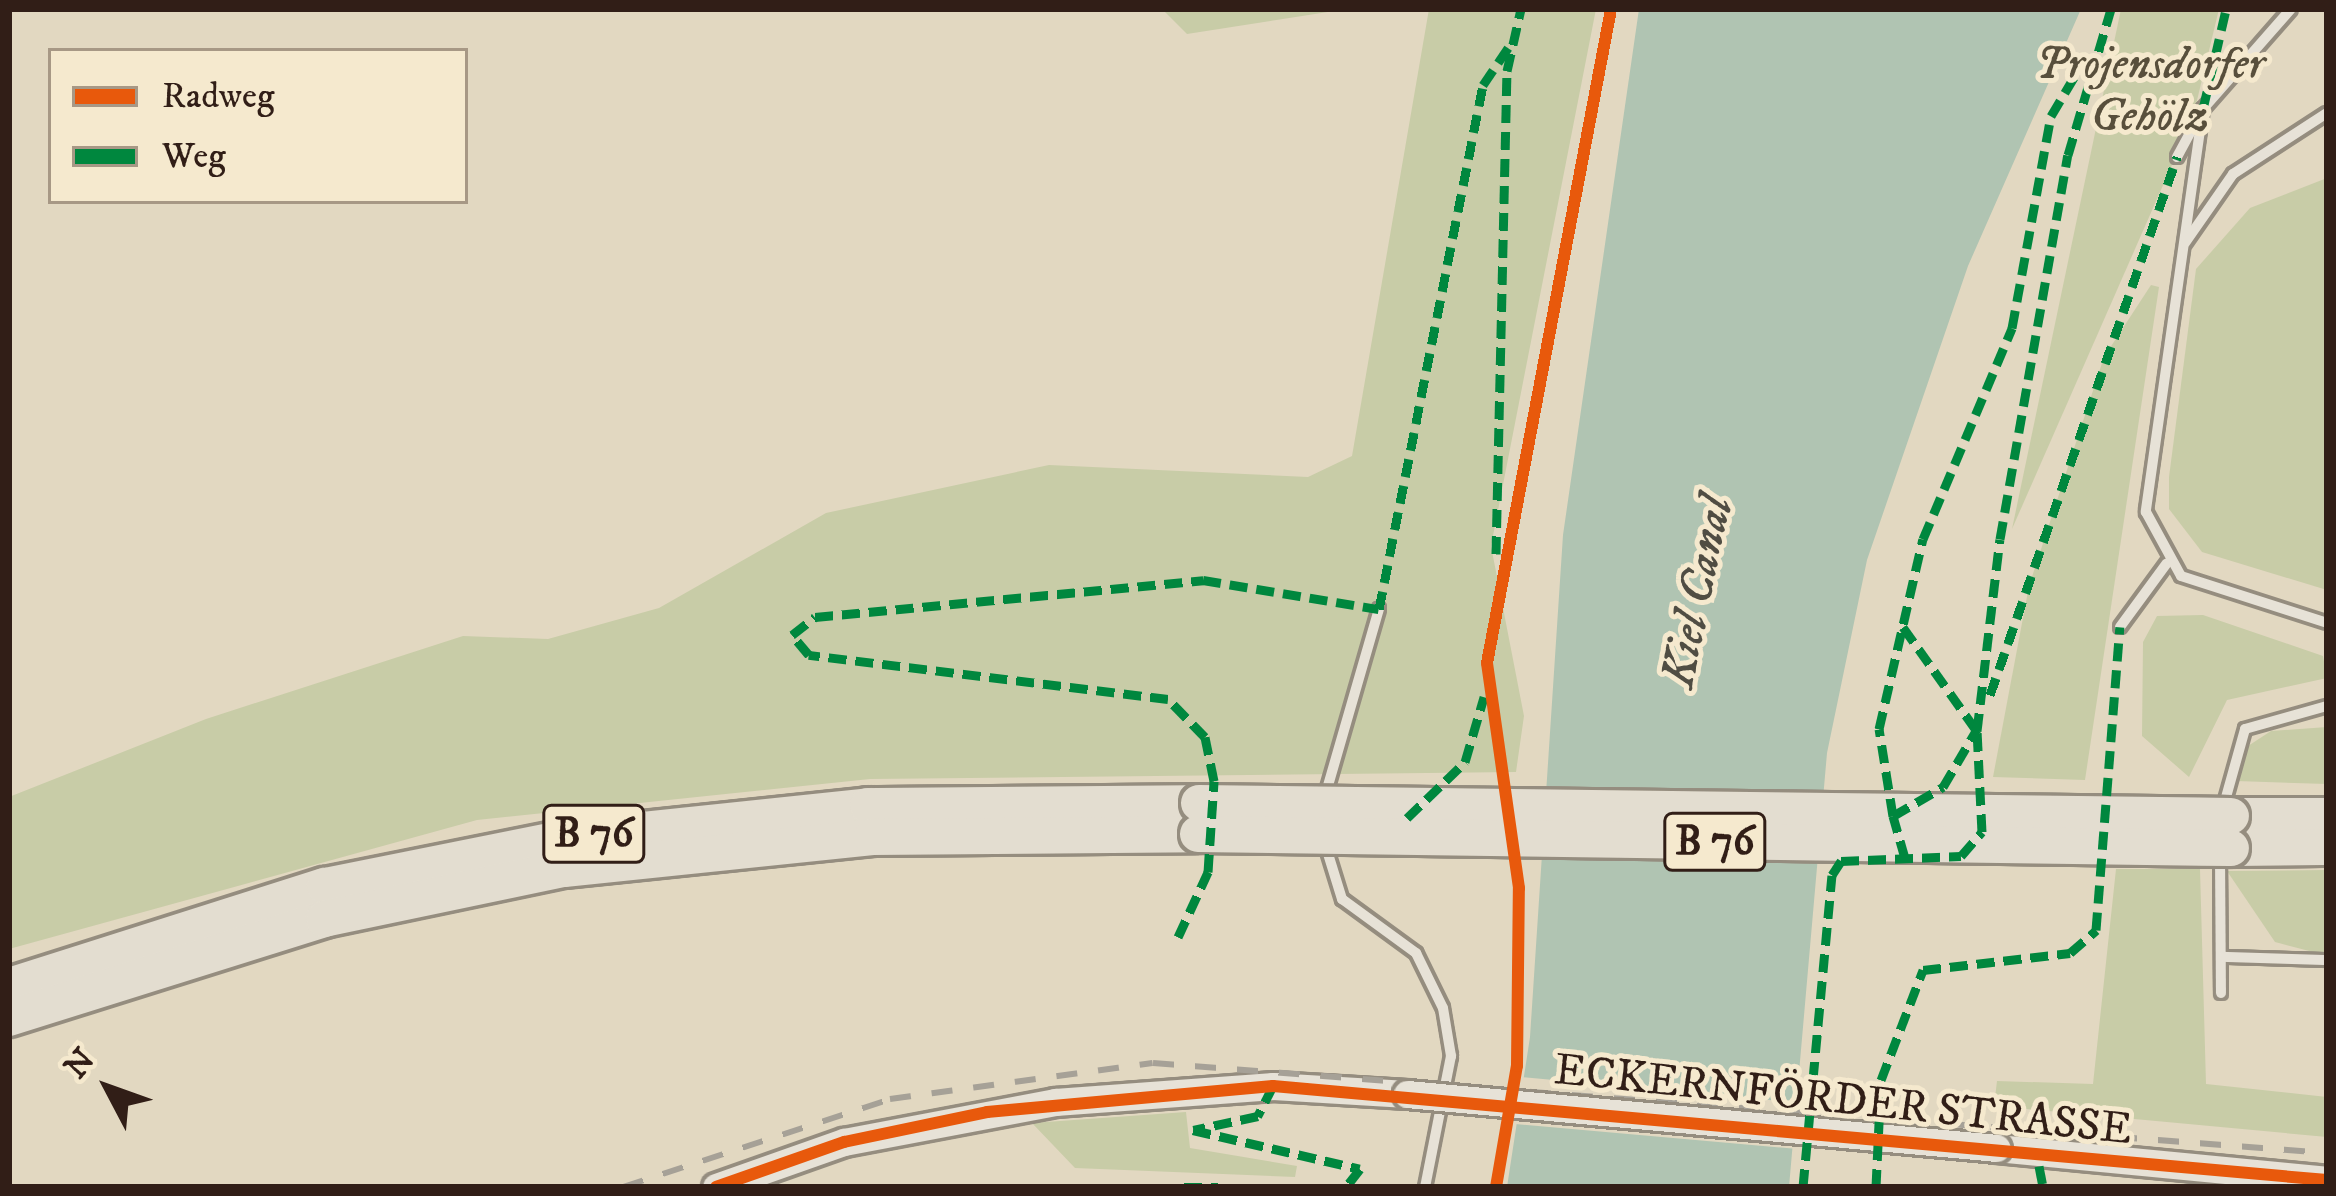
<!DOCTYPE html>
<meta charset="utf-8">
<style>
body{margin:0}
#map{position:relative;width:2336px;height:1196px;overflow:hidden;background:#e2d8c1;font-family:"IM FELL DW Pica",serif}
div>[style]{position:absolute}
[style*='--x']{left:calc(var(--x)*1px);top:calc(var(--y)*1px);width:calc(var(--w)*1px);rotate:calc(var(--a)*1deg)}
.green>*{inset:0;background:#c8cca7}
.water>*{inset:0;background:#b0c4b2}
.pier>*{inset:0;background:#e2d8c1}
.roads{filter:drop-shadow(3px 0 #958d7f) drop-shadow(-3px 0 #958d7f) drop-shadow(0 3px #958d7f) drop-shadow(0 -3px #958d7f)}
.service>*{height:10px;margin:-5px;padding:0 5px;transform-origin:5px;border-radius:5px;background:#e7e2d7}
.tertiary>*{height:27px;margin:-13.5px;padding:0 13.5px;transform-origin:13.5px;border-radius:13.5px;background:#e7e2d7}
.trunk>*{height:36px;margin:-18px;padding:0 18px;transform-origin:18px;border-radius:18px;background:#e3ddd0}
.rail>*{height:6px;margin-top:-3px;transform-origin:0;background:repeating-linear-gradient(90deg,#a6a197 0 21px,transparent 0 42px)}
.bridges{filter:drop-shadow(3px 0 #958d7f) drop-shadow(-3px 0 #958d7f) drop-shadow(0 3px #958d7f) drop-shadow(0 -3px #958d7f)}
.tertiary-bridge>*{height:27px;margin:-13.5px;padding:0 13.5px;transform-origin:13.5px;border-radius:13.5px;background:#e7e2d7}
.trunk-bridge>*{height:36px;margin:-18px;padding:0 18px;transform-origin:18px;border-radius:18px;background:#e3ddd0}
.quiet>*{height:9px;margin-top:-4.5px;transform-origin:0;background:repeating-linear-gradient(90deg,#00873e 0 18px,transparent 0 27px)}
.cycleway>*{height:12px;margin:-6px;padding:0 6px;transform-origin:6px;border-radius:6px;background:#e8590c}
span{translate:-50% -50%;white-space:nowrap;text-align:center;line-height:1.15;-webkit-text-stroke:10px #f5e9ce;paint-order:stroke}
.shield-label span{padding:3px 9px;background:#f5e9ce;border:3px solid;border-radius:9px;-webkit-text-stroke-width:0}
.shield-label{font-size:42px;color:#311e17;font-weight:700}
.park-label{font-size:45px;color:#584f3c;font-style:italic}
.street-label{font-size:45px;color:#311e17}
.water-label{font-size:48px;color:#504d43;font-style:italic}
.frame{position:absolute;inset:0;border:12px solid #311e17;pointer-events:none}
.legend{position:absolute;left:48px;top:48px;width:420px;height:156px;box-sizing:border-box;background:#f5e9ce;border:3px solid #a79885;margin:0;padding:15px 21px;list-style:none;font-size:36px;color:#311e17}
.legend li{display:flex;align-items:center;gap:24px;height:60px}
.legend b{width:60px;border:3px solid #a79885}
.north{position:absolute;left:48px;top:1028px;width:120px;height:120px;-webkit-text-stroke:9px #f5e9ce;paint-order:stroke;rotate:311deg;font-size:33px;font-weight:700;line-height:48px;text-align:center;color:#311e17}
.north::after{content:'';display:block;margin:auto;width:42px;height:54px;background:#311e17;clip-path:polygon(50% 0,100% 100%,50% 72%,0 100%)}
</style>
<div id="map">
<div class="green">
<div style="clip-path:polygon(1162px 9px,1347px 9px,1187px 34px)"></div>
<div style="clip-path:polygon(1429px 9px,1596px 9px,1491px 546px,1524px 716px,1516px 772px,870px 779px,477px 820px,9px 949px,9px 797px,206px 719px,463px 636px,548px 639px,659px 608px,826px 513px,1049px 465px,1308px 477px,1352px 456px)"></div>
<div style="clip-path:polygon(2121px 9px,2219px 9px,2193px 117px,2012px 529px)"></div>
<div style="clip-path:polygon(2327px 178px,2327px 590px,2202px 552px,2169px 509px,2169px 477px,2196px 269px,2250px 208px)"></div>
<div style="clip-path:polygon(2151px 285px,2159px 287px,2085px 780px,1993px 777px,2029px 586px,2104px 357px)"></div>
<div style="clip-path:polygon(2203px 615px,2323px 656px,2327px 678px,2227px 700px,2189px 777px,2142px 736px,2143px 642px,2157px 616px)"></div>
<div style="clip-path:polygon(2327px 727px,2327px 784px,2236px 781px,2248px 746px,2271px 731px)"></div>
<div style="clip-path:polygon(2116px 869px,2200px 869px,2206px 1084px,2327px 1097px,2327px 1137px,1994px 1106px,1997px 1081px,2093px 1084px)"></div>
<div style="clip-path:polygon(2327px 870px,2327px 952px,2317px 953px,2275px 942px,2227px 871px)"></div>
<div style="clip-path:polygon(1186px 1112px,1190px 1148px,1297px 1166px,1295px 1177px,1075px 1168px,1032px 1123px)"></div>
</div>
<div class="water">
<div style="clip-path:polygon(1639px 9px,2081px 9px,1968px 266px,1867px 560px,1827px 753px,1789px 1187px,1507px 1187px,1530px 1037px,1563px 535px)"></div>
</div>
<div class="pier">
<div style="clip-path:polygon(1520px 1077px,1803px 1103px,1798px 1149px,1515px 1124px)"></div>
</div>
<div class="roads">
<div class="service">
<div style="--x:2203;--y:109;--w:407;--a:98.1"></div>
<div style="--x:2146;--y:512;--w:73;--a:61.3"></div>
<div style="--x:2181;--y:576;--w:153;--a:17.8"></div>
<div style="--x:2177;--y:157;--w:55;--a:-61.6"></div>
<div style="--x:2203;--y:109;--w:133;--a:-48.7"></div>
<div style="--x:2185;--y:243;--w:84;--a:-55.2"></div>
<div style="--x:2233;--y:174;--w:112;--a:-33"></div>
<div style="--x:2120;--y:627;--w:79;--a:-53.7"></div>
<div style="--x:1325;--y:796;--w:195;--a:-73.9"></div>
<div style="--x:2223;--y:808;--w:82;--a:-74.4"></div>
<div style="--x:2245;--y:729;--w:85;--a:-15.7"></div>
<div style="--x:1325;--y:844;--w:58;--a:72.8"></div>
<div style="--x:1342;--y:899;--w:92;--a:36.1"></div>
<div style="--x:1416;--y:953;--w:61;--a:63.9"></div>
<div style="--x:1443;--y:1008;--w:49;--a:80.5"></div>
<div style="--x:1451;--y:1056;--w:134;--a:101.2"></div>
<div style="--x:2220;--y:857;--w:136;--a:89.6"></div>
<div style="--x:2225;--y:957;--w:102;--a:1.7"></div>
</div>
<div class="tertiary">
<div style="--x:1997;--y:1148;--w:332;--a:5.5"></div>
<div style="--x:716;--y:1187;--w:136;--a:-19.4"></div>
<div style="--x:844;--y:1142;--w:215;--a:-10.7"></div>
<div style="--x:1055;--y:1102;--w:219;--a:-4.2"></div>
<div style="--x:1273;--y:1086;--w:134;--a:3.4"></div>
</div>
<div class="trunk">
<div style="--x:2231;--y:816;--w:96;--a:0"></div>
<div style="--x:2231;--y:848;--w:96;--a:-0.6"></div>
<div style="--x:9;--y:986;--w:331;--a:-17.6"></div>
<div style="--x:325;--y:886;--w:246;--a:-11.3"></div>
<div style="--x:566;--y:838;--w:304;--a:-6"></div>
<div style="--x:868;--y:806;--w:331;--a:-0.5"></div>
<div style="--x:9;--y:1018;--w:330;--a:-17.4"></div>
<div style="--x:324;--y:919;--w:245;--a:-11.8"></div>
<div style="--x:564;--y:869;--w:310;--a:-5.9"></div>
<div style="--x:872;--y:837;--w:326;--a:-0.5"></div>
</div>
</div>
<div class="rail">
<div style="--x:623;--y:1187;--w:281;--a:-18.2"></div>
<div style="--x:890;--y:1099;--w:265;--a:-7.8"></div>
<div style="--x:1153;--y:1063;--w:1177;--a:4.38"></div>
</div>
<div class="bridges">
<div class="tertiary-bridge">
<div style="--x:1407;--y:1094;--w:592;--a:5.23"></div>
</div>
<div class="trunk-bridge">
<div style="--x:1199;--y:803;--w:1032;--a:0.72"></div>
<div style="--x:1198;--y:834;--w:1033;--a:0.78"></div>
</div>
</div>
<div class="quiet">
<div style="--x:2203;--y:109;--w:103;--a:-77"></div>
<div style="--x:1496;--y:554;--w:483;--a:-88.7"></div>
<div style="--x:1507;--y:71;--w:64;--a:-77.3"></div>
<div style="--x:1903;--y:627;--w:128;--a:54.6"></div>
<div style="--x:1990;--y:695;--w:570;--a:-70.83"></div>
<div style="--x:1893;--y:816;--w:88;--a:-99.1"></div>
<div style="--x:1879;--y:729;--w:195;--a:-77"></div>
<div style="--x:1923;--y:539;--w:229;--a:-67.1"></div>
<div style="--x:2012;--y:328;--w:216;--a:-79.6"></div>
<div style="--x:2051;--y:116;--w:74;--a:-59.3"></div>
<div style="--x:1407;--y:818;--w:81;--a:-44"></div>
<div style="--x:1465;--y:762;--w:68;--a:-73.7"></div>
<div style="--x:1905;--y:858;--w:44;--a:-105.9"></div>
<div style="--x:1893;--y:816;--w:58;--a:-30.1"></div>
<div style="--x:1943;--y:787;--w:67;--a:-59.6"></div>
<div style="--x:1178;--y:937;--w:72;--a:-65.2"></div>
<div style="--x:1208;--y:872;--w:91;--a:-86.2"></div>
<div style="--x:1214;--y:781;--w:45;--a:-101.6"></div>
<div style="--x:1205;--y:737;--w:53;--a:-134.2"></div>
<div style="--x:1168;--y:699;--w:362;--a:-173"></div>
<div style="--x:809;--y:655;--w:26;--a:-130"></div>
<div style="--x:792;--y:635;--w:29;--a:-38"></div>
<div style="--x:815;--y:617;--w:390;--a:-5.4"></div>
<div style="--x:1203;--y:580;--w:178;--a:9.4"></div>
<div style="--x:1379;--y:609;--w:534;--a:-78.77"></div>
<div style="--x:1483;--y:85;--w:48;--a:-56"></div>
<div style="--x:1273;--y:1086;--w:34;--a:117"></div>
<div style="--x:1258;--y:1116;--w:66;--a:167.8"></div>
<div style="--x:1193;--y:1130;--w:171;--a:13.1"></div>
<div style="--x:1360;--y:1169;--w:23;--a:128"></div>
<div style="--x:2039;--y:1166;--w:21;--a:79"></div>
<div style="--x:1184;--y:1187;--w:34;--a:0"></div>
<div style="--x:1803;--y:1187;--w:313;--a:-84.7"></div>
<div style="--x:1832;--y:875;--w:17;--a:-57"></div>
<div style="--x:1841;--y:861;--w:120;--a:-2.4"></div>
<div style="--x:1961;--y:856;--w:32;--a:-49"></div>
<div style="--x:1982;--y:832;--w:101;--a:-92.8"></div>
<div style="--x:1977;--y:731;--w:193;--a:-83.2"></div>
<div style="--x:2000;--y:539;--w:390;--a:-80"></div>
<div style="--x:2068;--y:155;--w:152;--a:-73.6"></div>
<div style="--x:1876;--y:1187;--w:107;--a:-87.3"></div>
<div style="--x:1881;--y:1080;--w:118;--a:-69.1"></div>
<div style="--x:1923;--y:970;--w:148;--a:-6.6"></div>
<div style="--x:2070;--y:953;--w:35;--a:-41"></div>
<div style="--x:2096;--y:930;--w:304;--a:-85.5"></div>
</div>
<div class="cycleway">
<div style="--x:716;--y:1187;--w:136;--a:-19.4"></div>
<div style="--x:844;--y:1142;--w:146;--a:-11.8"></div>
<div style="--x:987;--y:1112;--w:287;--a:-5.2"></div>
<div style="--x:1273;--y:1086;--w:1058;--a:5.1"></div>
<div style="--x:1496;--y:1187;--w:123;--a:-80.2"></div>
<div style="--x:1517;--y:1066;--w:178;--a:-89.4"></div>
<div style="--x:1519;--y:888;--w:227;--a:-98.1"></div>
<div style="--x:1487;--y:663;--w:666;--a:-79.26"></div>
</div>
<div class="shield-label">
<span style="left:594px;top:834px">B 76</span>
<span style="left:1715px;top:842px">B 76</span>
</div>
<div class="park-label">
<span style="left:2150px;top:92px">Projensdorfer<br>Gehölz</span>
</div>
<div class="street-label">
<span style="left:1843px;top:1101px;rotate:6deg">ECKERNFÖRDER STRASSE</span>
</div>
<div class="water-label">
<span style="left:1698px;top:592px;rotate:-78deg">Kiel Canal</span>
</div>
<div class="frame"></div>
<ul class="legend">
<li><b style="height:15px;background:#e8590c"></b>Radweg</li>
<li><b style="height:15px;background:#00873e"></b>Weg</li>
</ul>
<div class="north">N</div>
</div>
